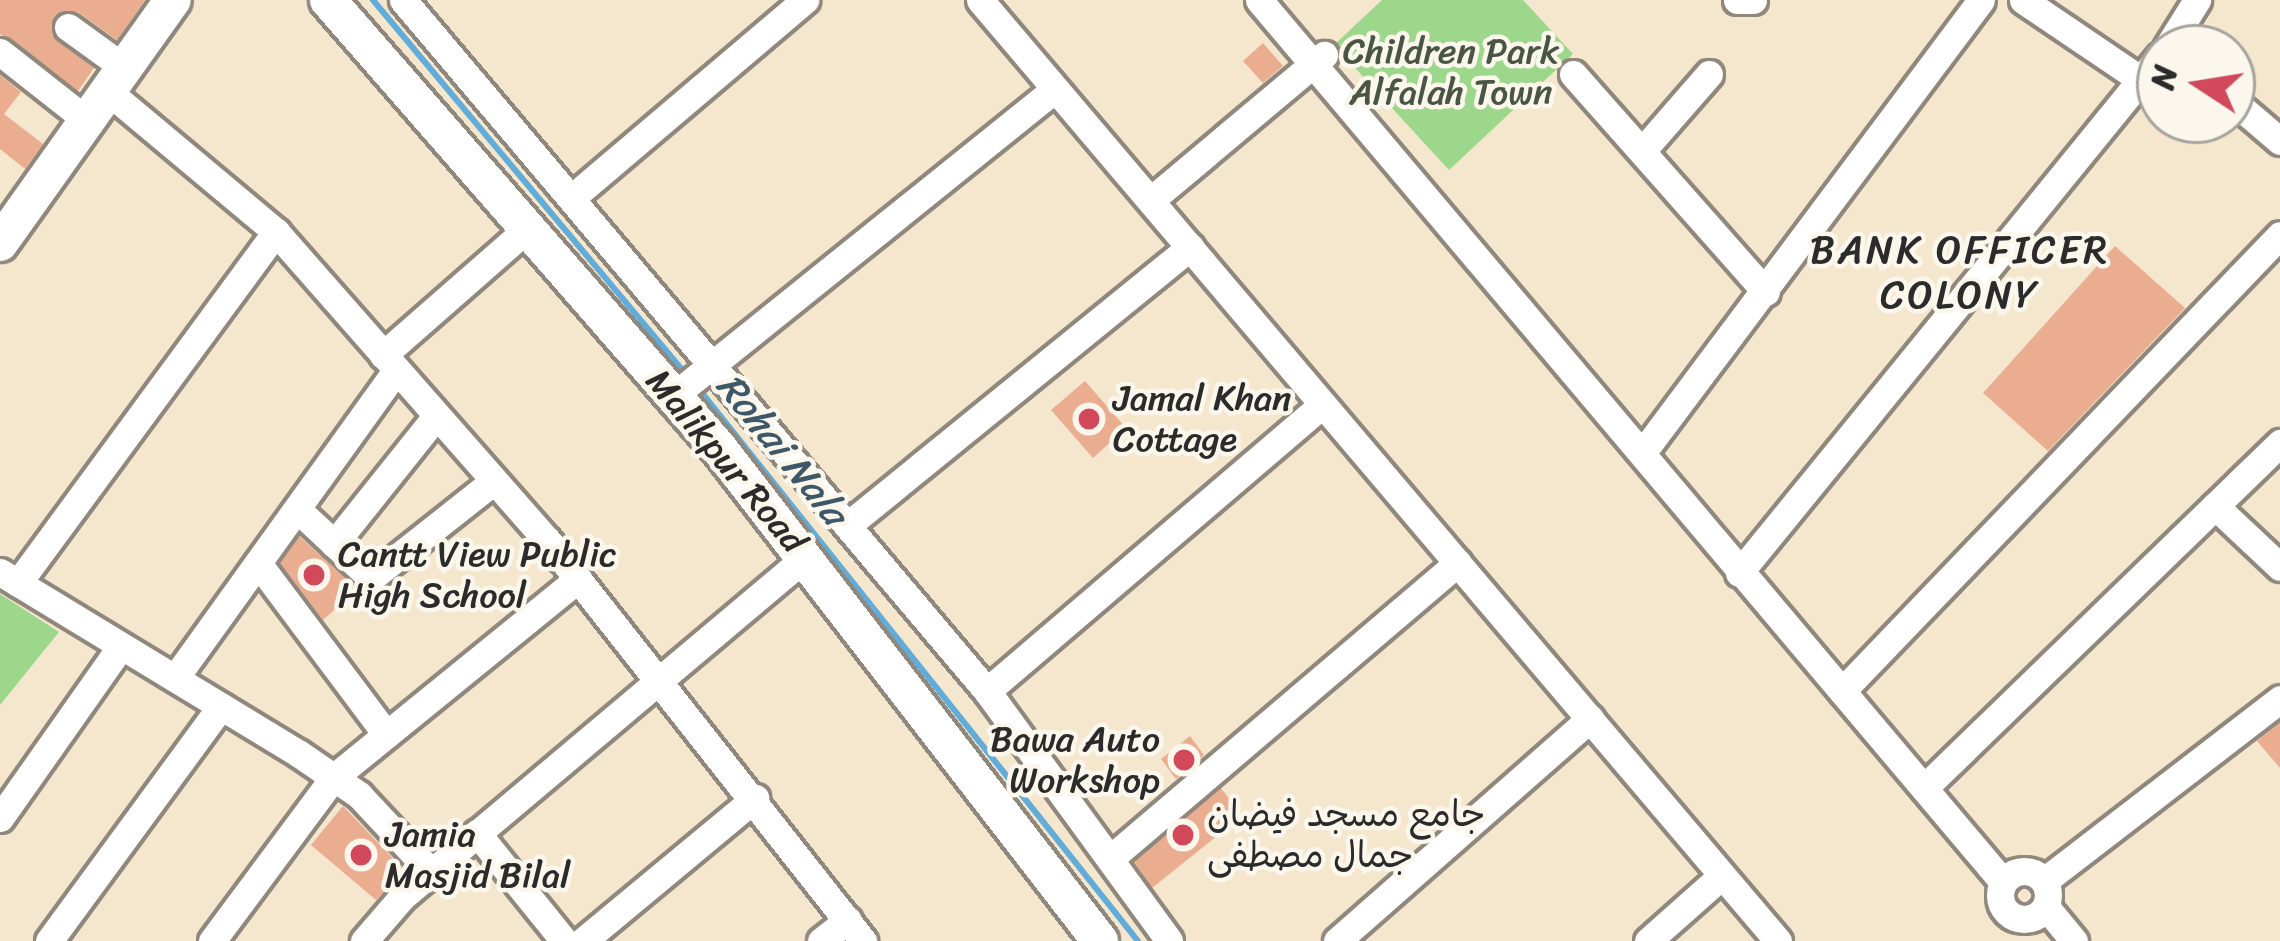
<!DOCTYPE html>
<meta charset="utf-8">
<style>
body{margin:0}
#map{position:relative;width:2280px;height:941px;overflow:hidden;background:#f5e6ce;font-family:Sriracha,"Playpen Sans Arabic",sans-serif}
div>[style]{position:absolute}
[style*='--x']{left:calc(var(--x)*1px);top:calc(var(--y)*1px);width:calc(var(--w)*1px);rotate:calc(var(--a)*1deg)}
.green>*{inset:0;background:#9dd78b}
.stream>*{height:6px;margin:-3px;padding:0 3px;transform-origin:3px;border-radius:3px;background:#61acd9}
.building>*{inset:0;background:#eaad90}
.roads{filter:drop-shadow(3px 0 #90887c) drop-shadow(-3px 0 #90887c) drop-shadow(0 3px #90887c) drop-shadow(0 -3px #90887c)}
.street>*{height:27px;margin:-13.5px;padding:0 13.5px;transform-origin:13.5px;border-radius:13.5px;background:#fff}
.street>.ring{margin:-13.5px;padding:0;box-sizing:content-box;background:none;border:27px solid #fff;border-radius:50%}
.secondary>*{height:36px;margin:-18px;padding:0 18px;transform-origin:18px;border-radius:18px;background:#fff}
.dots>*{width:33px;height:33px;translate:-50% -50%;box-sizing:border-box;border:6px solid #fbf7ec;border-radius:50%}
span{translate:-50% -50%;white-space:nowrap;text-align:center;line-height:1.15;-webkit-text-stroke:9px #fbf7ec;paint-order:stroke}
.park-label{font-size:36px;color:#485643}
.poi-label{font-size:36px;color:#2b2b2b}
.left{translate:0 -50%;text-align:left}
.right{translate:-100% -50%;text-align:right}
.street-label{font-size:36px;color:#2b2b2b}
.neighbourhood-label{font-size:39px;color:#2b2b2b;letter-spacing:3px}
.water-label{font-size:39px;color:#3e5868;font-style:italic}
.north{position:absolute;left:2136px;top:24px;width:120px;height:120px;box-sizing:border-box;background:#fbf7ec;border:3px solid #a8a59f;border-radius:50%;rotate:282deg;font-size:33px;font-weight:700;line-height:48px;text-align:center;color:#2b2b2b}
.north::after{content:'';display:block;margin:auto;width:42px;height:54px;background:#d1495b;clip-path:polygon(50% 0,100% 100%,50% 72%,0 100%)}
</style>
<div id="map">
<div class="green">
<div style="clip-path:polygon(1382px 0,1523px 0,1573px 54px,1449px 170px,1334px 45px)"></div>
<div style="clip-path:polygon(0 594px,59px 632px,0 705px)"></div>
</div>
<div class="stream">
<div style="--x:373;--y:0;--w:489;--a:50.1"></div>
<div style="--x:699;--y:389;--w:705;--a:51.51"></div>
</div>
<div class="building">
<div style="clip-path:polygon(0 0,145px 0,117px 40px,78px 12px,54px 16px,52px 35px,94px 68px,78px 91px,0 34px)"></div>
<div style="clip-path:polygon(1263px 43px,1283px 66px,1263px 83px,1243px 61px)"></div>
<div style="clip-path:polygon(0 75px,21px 92px,4px 114px,43px 144px,25px 169px,0 149px)"></div>
<div style="clip-path:polygon(2115px 246px,2185px 308px,2048px 451px,1983px 393px)"></div>
<div style="clip-path:polygon(1085px 381px,1126px 428px,1093px 458px,1051px 410px)"></div>
<div style="clip-path:polygon(299px 536px,357px 589px,323px 620px,280px 563px)"></div>
<div style="clip-path:polygon(2280px 722px,2280px 768px,2257px 741px)"></div>
<div style="clip-path:polygon(1190px 736px,1204px 755px,1176px 779px,1161px 759px)"></div>
<div style="clip-path:polygon(1221px 788px,1242px 816px,1152px 888px,1134px 862px)"></div>
<div style="clip-path:polygon(343px 806px,405px 871px,376px 900px,311px 845px)"></div>
</div>
<div class="roads">
<div class="street">
<div style="--x:403;--y:0;--w:905;--a:49.8"></div>
<div style="--x:987;--y:691;--w:309;--a:53.9"></div>
<div style="--x:980;--y:0;--w:1234;--a:49.7"></div>
<div style="--x:1259;--y:0;--w:1154;--a:49.85"></div>
<div style="--x:1737;--y:0;--w:16;--a:0"></div>
<div style="--x:2023;--y:0;--w:139;--a:34.1"></div>
<div style="--x:68;--y:27;--w:72;--a:35.9"></div>
<div style="--x:2167;--y:48;--w:57;--a:-58"></div>
<div style="--x:0;--y:52;--w:113;--a:38.2"></div>
<div style="--x:1573;--y:74;--w:291;--a:48.5"></div>
<div style="--x:110;--y:93;--w:217;--a:39.9"></div>
<div style="--x:276;--y:232;--w:410;--a:48.7"></div>
<div style="--x:547;--y:540;--w:511;--a:51.76"></div>
<div style="--x:2232;--y:100;--w:63;--a:40.5"></div>
<div style="--x:1642;--y:151;--w:102;--a:-49"></div>
<div style="--x:575;--y:195;--w:302;--a:-40.3"></div>
<div style="--x:1151;--y:200;--w:226;--a:-40"></div>
<div style="--x:383;--y:355;--w:194;--a:-41.2"></div>
<div style="--x:672;--y:397;--w:491;--a:-38.8"></div>
<div style="--x:1649;--y:444;--w:554;--a:-53.21"></div>
<div style="--x:2215;--y:506;--w:89;--a:43.2"></div>
<div style="--x:297;--y:509;--w:101;--a:43"></div>
<div style="--x:371;--y:578;--w:157;--a:-38.3"></div>
<div style="--x:848;--y:525;--w:441;--a:-39.1"></div>
<div style="--x:334;--y:544;--w:164;--a:-51.4"></div>
<div style="--x:258;--y:563;--w:214;--a:53.2"></div>
<div style="--x:0;--y:572;--w:349;--a:31.3"></div>
<div style="--x:298;--y:753;--w:74;--a:34.5"></div>
<div style="--x:359;--y:795;--w:105;--a:46.9"></div>
<div style="--x:1739;--y:573;--w:667;--a:-50.84"></div>
<div style="--x:18;--y:583;--w:436;--a:-53.7"></div>
<div style="--x:175;--y:678;--w:378;--a:-54.3"></div>
<div style="--x:987;--y:691;--w:440;--a:-40.5"></div>
<div style="--x:1842;--y:691;--w:632;--a:-46.15"></div>
<div style="--x:1924;--y:788;--w:496;--a:-44.1"></div>
<div style="--x:0;--y:818;--w:210;--a:-54.9"></div>
<div style="--x:477;--y:833;--w:139;--a:51.1"></div>
<div style="--x:1112;--y:857;--w:454;--a:-40.4"></div>
<div class="ring" style="left:2000px;top:871px;width:21px;height:21px"></div>
<div style="--x:2044;--y:881;--w:298;--a:-37.6"></div>
<div style="--x:2046;--y:907;--w:44;--a:50.5"></div>
<div style="--x:49;--y:941;--w:291;--a:-53.8"></div>
<div style="--x:212;--y:941;--w:203;--a:-53.4"></div>
<div style="--x:333;--y:778;--w:316;--a:-39.1"></div>
<div style="--x:364;--y:941;--w:58;--a:-49.2"></div>
<div style="--x:402;--y:897;--w:529;--a:-40.1"></div>
<div style="--x:583;--y:941;--w:224;--a:-39.7"></div>
<div style="--x:821;--y:941;--w:34;--a:-38"></div>
<div style="--x:1337;--y:941;--w:337;--a:-41.3"></div>
<div style="--x:1648;--y:941;--w:96;--a:-41.6"></div>
</div>
<div class="secondary">
<div style="--x:328;--y:0;--w:595;--a:48.89"></div>
<div style="--x:719;--y:448;--w:623;--a:52.3"></div>
<div style="--x:0;--y:243;--w:298;--a:-54.6"></div>
</div>
</div>
<div class="dots">
<div style="left:1089px;top:419px;background:#d1495b"></div>
<div style="left:314px;top:575px;background:#d1495b"></div>
<div style="left:1184px;top:760px;background:#d1495b"></div>
<div style="left:1183px;top:835px;background:#d1495b"></div>
<div style="left:361px;top:855px;background:#d1495b"></div>
</div>
<div class="park-label">
<span style="left:1451px;top:72px">Children Park<br>Alfalah Town</span>
</div>
<div class="poi-label">
<span class="left" style="left:1113px;top:419px">Jamal Khan<br>Cottage</span>
<span class="left" style="left:338px;top:575px">Cantt View Public<br>High School</span>
<span class="right" style="left:1160px;top:760px">Bawa Auto<br>Workshop</span>
<span class="left" style="left:1207px;top:835px">جامع مسجد فیضان<br>جمال مصطفی</span>
<span class="left" style="left:385px;top:855px">Jamia<br>Masjid Bilal</span>
</div>
<div class="street-label">
<span style="left:726px;top:461px;rotate:50deg">Malikpur Road</span>
</div>
<div class="neighbourhood-label">
<span style="left:1960px;top:273px">BANK OFFICER<br>COLONY</span>
</div>
<div class="water-label">
<span style="left:782px;top:449px;rotate:51deg">Rohai Nala</span>
</div>
<div class="north">N</div>
</div>
